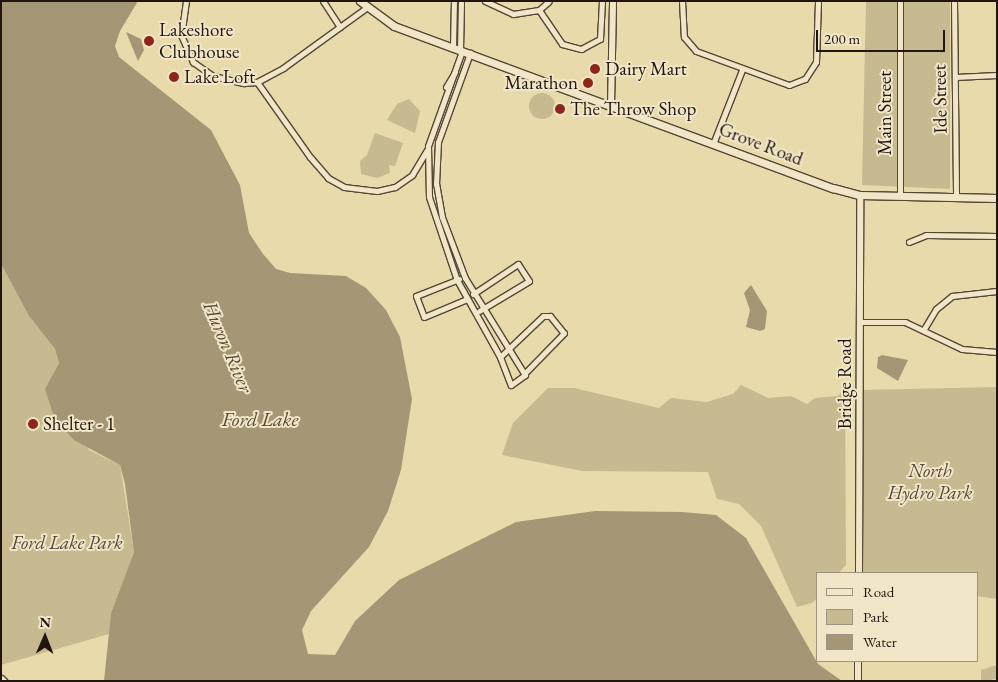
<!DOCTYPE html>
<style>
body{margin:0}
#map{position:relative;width:998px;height:682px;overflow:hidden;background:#e9daab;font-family:"EB Garamond",serif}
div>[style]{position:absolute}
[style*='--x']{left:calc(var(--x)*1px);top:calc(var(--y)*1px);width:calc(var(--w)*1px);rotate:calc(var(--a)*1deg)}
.green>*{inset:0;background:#c7b990}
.round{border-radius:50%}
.water>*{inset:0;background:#a59776}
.roads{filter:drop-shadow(1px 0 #534735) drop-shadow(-1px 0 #534735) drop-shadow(0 1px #534735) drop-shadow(0 -1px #534735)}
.minor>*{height:5px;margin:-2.5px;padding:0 2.5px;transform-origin:2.5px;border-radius:2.5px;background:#f1e7c8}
.tertiary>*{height:6px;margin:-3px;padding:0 3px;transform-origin:3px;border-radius:3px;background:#f1e7c8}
.secondary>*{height:7px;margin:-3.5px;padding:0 3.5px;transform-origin:3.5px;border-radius:3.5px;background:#f1e7c8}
.dots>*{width:14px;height:14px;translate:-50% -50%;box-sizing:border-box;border:2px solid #f1e7c8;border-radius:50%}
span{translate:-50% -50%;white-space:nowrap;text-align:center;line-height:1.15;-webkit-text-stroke:4px #f1e7c8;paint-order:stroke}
.poi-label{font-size:19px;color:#21160e}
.left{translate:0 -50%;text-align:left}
.right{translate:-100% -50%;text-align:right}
.street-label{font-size:19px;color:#21160e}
.park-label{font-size:19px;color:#534735;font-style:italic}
.water-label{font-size:20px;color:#564a38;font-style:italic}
.frame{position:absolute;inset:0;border:2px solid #21160e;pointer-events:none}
.legend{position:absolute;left:816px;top:572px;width:162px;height:90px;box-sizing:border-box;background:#f1e7c8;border:1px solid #9e937e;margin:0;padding:6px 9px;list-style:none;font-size:15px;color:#21160e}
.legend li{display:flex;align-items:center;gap:10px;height:25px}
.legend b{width:25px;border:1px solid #9e937e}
.north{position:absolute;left:20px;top:612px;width:50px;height:50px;-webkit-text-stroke:4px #f1e7c8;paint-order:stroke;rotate:1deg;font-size:14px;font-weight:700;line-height:20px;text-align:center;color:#21160e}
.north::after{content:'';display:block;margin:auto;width:18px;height:22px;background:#21160e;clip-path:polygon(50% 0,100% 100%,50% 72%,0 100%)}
.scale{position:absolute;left:816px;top:30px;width:129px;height:22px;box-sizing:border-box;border:2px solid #21160e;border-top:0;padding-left:6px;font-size:15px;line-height:18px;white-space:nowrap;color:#21160e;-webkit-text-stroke:4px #f1e7c8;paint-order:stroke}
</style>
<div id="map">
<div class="green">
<div style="clip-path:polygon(866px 1px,950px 1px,950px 189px,862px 185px)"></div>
<div class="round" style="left:529px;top:93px;width:26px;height:26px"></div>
<div style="clip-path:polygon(409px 99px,420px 111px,415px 133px,387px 120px,397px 104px)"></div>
<div style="clip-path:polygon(375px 133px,403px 143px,395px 166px,389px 165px,390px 173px,377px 178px,361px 174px,360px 161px,367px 155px)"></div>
<div style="clip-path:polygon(1px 264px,29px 316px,55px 349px,59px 363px,54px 372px,89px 450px,120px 465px,134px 552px,111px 613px,109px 634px,1px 665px)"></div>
<div style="clip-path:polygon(741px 385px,768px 398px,791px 396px,807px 404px,815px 398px,838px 396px,845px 388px,846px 565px,839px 573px,817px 573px,817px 598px,812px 603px,797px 607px,761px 526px,739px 504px,717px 499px,708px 472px,582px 471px,502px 455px,513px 423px,548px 388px,574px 388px,659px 408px,671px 398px,707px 402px,733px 394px)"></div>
<div style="clip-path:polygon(997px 387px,997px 599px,977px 596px,977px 573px,863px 573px,863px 390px)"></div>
<div style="clip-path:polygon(997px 665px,997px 679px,981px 681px,981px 670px)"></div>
</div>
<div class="water">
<div style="clip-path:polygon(1px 1px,138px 1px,120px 31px,115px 46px,119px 57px,211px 130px,240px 185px,249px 233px,263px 254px,276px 269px,290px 273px,346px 276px,366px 288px,386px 310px,400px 337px,412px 399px,401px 470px,388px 511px,369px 547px,311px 611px,302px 630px,308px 654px,335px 655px,355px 621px,399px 580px,516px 522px,595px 511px,682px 512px,716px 515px,746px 538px,818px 664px,842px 681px,104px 681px,111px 613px,134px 552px,125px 484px,120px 465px,74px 440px,55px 420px,45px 389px,59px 363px,55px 349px,29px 316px,1px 264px)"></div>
<div style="clip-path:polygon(126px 32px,141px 39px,144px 50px,138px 61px)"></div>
<div style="clip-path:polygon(751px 285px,767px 311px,765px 329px,760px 331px,746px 327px,750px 310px,744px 293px)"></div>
<div style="clip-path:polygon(882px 355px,908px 360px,898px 381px,877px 368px,878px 357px)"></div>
</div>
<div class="roads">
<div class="minor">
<div style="--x:186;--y:1;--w:34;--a:98"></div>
<div style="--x:181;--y:35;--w:30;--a:66"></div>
<div style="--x:193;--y:62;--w:24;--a:35"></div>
<div style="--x:213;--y:76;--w:32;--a:13"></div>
<div style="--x:244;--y:83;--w:13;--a:-4"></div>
<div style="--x:257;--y:82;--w:30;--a:-28"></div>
<div style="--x:283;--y:68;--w:102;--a:-35.9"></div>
<div style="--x:323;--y:1;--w:31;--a:57"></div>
<div style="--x:485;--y:1;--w:31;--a:25"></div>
<div style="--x:513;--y:14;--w:26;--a:-9"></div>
<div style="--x:539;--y:10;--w:13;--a:-42"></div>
<div style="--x:682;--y:1;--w:36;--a:87"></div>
<div style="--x:684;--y:37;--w:18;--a:49"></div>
<div style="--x:696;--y:51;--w:99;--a:20.1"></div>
<div style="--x:789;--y:85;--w:17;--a:-21"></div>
<div style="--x:805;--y:79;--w:20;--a:-57"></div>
<div style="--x:816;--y:62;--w:61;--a:-88.1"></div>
<div style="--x:954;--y:1;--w:196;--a:89.4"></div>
<div style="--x:539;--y:10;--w:41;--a:55.9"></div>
<div style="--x:562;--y:44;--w:20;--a:15"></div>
<div style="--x:581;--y:49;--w:21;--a:-28"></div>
<div style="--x:600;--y:39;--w:38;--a:-87"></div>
<div style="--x:453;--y:47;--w:46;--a:-88.8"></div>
<div style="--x:460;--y:50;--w:49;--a:-88.8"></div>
<div style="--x:462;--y:51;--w:101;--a:109.7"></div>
<div style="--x:428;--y:146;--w:51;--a:88.9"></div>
<div style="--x:429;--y:197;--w:88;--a:71.4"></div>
<div style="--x:457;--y:280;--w:88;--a:60.8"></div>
<div style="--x:500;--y:357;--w:30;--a:69"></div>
<div style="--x:511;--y:385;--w:17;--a:-36"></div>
<div style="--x:525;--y:375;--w:114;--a:-121.7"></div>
<div style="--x:465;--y:278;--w:65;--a:-110.7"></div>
<div style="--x:442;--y:217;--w:34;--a:-100"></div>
<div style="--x:436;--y:184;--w:42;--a:-87.3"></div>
<div style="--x:438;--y:142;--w:95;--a:-70.2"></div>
<div style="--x:955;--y:77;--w:42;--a:-2.7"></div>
<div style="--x:257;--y:82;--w:92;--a:54.8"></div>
<div style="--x:310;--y:157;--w:28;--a:49"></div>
<div style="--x:328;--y:178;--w:18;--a:29"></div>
<div style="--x:344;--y:187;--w:33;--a:7"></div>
<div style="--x:377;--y:191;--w:18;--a:-13"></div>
<div style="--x:395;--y:187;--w:21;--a:-35"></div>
<div style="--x:412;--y:175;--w:29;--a:-59"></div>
<div style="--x:446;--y:87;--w:17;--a:-59"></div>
<div style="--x:713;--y:144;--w:79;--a:-68.6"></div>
<div style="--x:900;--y:195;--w:194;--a:-90"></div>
<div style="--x:909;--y:242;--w:18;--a:-22"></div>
<div style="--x:926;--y:235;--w:71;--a:0.8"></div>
<div style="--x:459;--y:279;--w:46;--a:158.4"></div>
<div style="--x:416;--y:296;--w:22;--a:69"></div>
<div style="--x:424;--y:317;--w:47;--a:-22.7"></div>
<div style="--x:473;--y:294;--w:54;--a:-33.7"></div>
<div style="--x:518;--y:264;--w:20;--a:57"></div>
<div style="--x:529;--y:281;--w:58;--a:149"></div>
<div style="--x:860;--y:322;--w:45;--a:0"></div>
<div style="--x:905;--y:322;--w:63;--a:25.3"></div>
<div style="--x:962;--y:349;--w:35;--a:5"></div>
<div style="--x:924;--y:329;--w:23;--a:-59"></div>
<div style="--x:936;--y:309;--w:21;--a:-39"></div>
<div style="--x:952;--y:296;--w:45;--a:-6.3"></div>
<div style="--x:500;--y:357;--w:59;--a:-43.6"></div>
<div style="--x:543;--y:316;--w:7;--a:0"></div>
<div style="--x:550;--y:316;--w:22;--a:51"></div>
<div style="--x:564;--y:333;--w:57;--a:134.3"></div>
</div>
<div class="tertiary">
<div style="--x:611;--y:107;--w:106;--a:-88.9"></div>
<div style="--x:859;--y:573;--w:378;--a:-89.8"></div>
<div style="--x:858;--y:681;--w:20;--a:-90"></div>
</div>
<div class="secondary">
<div style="--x:360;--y:1;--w:42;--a:36.3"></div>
<div style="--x:394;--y:26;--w:468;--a:20.3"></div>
<div style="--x:833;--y:188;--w:28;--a:15"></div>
<div style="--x:860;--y:195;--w:137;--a:1.3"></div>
<div style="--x:1;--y:679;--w:3;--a:45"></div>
</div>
</div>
<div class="dots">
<div style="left:149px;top:41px;background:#8f2418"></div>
<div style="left:595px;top:69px;background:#8f2418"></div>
<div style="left:174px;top:77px;background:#8f2418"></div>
<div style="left:588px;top:83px;background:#8f2418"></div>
<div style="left:560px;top:109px;background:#8f2418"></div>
<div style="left:33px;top:424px;background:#8f2418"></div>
</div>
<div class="poi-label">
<span class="left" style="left:159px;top:41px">Lakeshore<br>Clubhouse</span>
<span class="left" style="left:605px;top:69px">Dairy Mart</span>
<span class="left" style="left:184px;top:77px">Lake Loft</span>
<span class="right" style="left:578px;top:83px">Marathon</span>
<span class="left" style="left:570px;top:109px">The Throw Shop</span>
<span class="left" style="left:43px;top:424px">Shelter - 1</span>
</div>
<div class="street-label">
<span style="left:940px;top:99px;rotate:-91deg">Ide Street</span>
<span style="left:885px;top:113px;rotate:-90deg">Main Street</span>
<span style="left:761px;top:144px;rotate:21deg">Grove Road</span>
<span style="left:845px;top:384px;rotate:-90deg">Bridge Road</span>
</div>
<div class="park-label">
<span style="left:930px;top:482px">North<br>Hydro Park</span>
<span style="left:67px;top:543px">Ford Lake Park</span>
</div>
<div class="water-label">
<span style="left:228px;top:347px;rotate:67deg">Huron River</span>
<span style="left:260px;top:419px">Ford Lake</span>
</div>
<div class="frame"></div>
<ul class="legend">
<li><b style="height:6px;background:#f1e7c8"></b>Road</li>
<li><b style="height:14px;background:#c7b990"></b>Park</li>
<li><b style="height:14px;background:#a59776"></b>Water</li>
</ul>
<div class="north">N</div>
<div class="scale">200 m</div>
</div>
